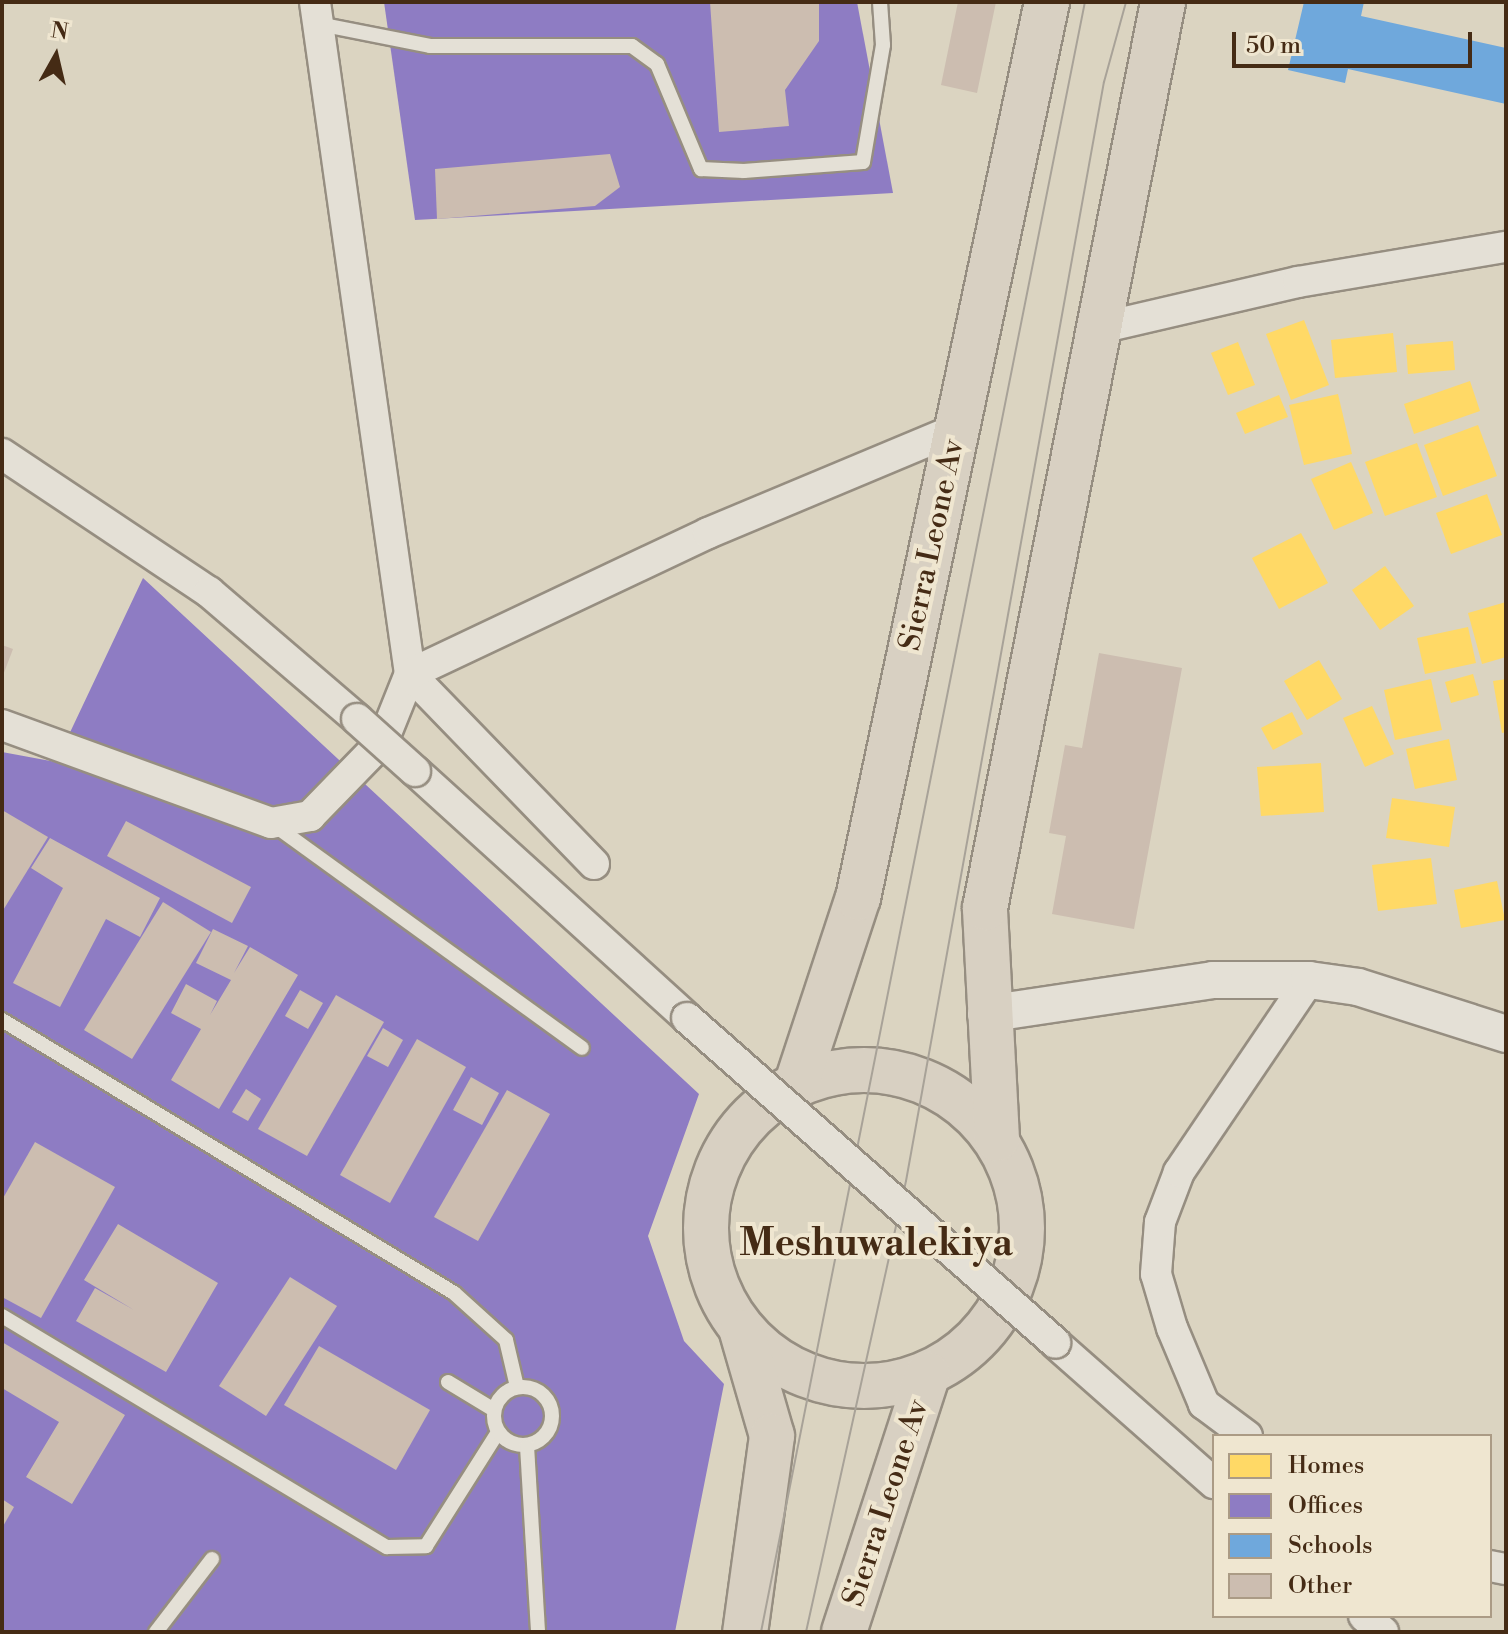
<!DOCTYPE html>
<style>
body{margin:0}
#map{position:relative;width:1508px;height:1634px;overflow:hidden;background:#dbd4c1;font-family:"Libre Bodoni",serif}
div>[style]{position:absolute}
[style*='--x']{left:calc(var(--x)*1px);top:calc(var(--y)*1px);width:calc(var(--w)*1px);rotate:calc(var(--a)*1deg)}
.homes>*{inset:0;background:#ffd966}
.offices>*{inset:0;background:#8e7cc3}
.schools>*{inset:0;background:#6fa8dc}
.building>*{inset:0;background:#ccbdb0}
.roads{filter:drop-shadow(2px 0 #968e81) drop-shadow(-2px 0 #968e81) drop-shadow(0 2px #968e81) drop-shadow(0 -2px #968e81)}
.service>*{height:14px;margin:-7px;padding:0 7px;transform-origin:7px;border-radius:7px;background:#e4e0d6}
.service>.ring{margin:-7px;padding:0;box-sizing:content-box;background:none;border:14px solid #e4e0d6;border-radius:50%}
.minor>*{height:30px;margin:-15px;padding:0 15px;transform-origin:15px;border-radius:15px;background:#e4e0d6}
.tertiary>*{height:36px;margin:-18px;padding:0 18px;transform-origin:18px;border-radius:18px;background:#e4e0d6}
.primary>*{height:44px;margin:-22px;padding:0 22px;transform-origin:22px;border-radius:22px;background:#d8d0c2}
.primary>.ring{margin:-22px;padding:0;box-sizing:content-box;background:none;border:44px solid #d8d0c2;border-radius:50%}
.tram>*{height:2px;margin:-1px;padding:0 1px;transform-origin:1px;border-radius:1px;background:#a8a298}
.bridges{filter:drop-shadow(2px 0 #968e81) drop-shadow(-2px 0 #968e81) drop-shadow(0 2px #968e81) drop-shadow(0 -2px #968e81)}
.minor-bridge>*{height:30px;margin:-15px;padding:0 15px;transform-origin:15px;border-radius:15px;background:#e4e0d6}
span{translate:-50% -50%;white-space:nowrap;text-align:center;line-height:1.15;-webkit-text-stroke:8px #efe6d0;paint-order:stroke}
.street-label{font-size:30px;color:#452b15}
.district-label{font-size:38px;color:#452b15;font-weight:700}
.frame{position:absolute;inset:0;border:4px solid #452b15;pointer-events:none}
.legend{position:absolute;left:1212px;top:1434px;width:280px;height:184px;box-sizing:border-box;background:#efe6d0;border:2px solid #ab9b85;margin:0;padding:10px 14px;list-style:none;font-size:24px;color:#452b15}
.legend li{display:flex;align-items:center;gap:16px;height:40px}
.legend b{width:40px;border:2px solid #ab9b85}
.north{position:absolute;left:16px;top:16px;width:80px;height:80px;-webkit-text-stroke:6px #efe6d0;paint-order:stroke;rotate:8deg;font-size:22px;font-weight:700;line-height:32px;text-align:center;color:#452b15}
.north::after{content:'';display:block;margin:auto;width:28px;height:36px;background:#452b15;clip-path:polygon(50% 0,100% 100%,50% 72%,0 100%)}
.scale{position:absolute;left:1232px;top:32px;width:240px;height:36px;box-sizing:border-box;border:4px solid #452b15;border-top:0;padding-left:10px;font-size:24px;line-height:28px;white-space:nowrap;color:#452b15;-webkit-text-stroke:6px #efe6d0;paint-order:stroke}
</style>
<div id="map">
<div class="homes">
<div style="clip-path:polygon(1304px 320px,1329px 385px,1291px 400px,1266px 334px)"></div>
<div style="clip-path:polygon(1393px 333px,1397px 372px,1335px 378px,1331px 340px)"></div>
<div style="clip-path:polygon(1453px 341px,1455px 370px,1408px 374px,1406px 345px)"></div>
<div style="clip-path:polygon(1238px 342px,1255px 385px,1228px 395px,1211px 353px)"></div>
<div style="clip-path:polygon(1470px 381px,1480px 411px,1414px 434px,1404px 404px)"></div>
<div style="clip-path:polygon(1338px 394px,1352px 454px,1304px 465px,1289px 405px)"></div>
<div style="clip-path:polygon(1279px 395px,1288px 417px,1245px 434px,1236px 413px)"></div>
<div style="clip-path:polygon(1478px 425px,1497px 476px,1443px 496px,1424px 445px)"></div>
<div style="clip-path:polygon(1417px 443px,1437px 497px,1385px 516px,1365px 462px)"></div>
<div style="clip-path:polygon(1351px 462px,1373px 513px,1334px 530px,1311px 479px)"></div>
<div style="clip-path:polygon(1487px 494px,1502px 535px,1451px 554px,1436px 513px)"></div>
<div style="clip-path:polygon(1301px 533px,1328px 583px,1279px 609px,1252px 558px)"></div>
<div style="clip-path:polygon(1385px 566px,1414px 606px,1380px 630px,1352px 590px)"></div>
<div style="clip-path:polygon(1506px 602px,1506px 657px,1482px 664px,1468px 613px)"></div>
<div style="clip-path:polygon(1468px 627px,1476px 663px,1425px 674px,1417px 638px)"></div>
<div style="clip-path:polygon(1319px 660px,1342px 699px,1307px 720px,1284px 681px)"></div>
<div style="clip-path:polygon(1473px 674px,1479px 695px,1451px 703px,1445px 682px)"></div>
<div style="clip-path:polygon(1431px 679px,1442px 730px,1395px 740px,1384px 690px)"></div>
<div style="clip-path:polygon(1506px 679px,1506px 732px,1502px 733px,1493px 681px)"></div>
<div style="clip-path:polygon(1372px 706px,1394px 754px,1365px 767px,1343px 718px)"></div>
<div style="clip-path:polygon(1292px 712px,1303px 734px,1273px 750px,1261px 728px)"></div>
<div style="clip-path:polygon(1449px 739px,1457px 780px,1415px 789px,1406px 749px)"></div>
<div style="clip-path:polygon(1321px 763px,1324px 812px,1261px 816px,1257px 767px)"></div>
<div style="clip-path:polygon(1392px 798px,1455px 807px,1449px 847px,1386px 838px)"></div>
<div style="clip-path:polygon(1431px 858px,1437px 904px,1378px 911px,1372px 865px)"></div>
<div style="clip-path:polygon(1497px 881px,1505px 920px,1461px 928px,1454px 890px)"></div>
</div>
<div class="offices">
<div style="clip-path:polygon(384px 2px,857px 2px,893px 193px,415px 220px)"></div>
<div style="clip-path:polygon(143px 578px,699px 1094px,648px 1236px,684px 1341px,724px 1384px,675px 1632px,2px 1632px,2px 752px,56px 762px)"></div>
</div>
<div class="schools">
<div style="clip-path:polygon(1304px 2px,1364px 2px,1361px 16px,1506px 48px,1506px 104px,1348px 69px,1345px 83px,1288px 70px)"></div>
</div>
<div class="building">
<div style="clip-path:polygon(710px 2px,819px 2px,819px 41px,785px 90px,789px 126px,719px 132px)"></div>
<div style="clip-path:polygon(958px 2px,996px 2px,977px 93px,941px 85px)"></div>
<div style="clip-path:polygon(610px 154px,620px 187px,595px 206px,437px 219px,435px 169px)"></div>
<div style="clip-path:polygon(2px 645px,13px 649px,2px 678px)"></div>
<div style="clip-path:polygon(1099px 653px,1182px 668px,1134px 929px,1052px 914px,1066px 836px,1049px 833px,1065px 745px,1082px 748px)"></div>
<div style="clip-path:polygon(2px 810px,48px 837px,2px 912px)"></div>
<div style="clip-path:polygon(126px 821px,251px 887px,232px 923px,107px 856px)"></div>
<div style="clip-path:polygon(50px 838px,160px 898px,140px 937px,106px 919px,60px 1007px,13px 983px,63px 888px,31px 868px)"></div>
<div style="clip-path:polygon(163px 902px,211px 932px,132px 1059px,84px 1030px)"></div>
<div style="clip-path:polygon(213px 929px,248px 946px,234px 973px,250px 947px,298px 975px,219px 1109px,171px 1080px,201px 1029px,171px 1013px,186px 984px,217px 1001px,210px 1015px,231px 980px,196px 963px)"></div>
<div style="clip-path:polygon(300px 990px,323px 1003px,308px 1029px,285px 1016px)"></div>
<div style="clip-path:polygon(336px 995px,384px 1022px,307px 1156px,258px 1129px)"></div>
<div style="clip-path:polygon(383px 1028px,403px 1040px,388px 1067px,367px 1056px)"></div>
<div style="clip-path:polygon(417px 1039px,466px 1067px,390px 1203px,340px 1175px)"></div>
<div style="clip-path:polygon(471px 1077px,499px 1093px,482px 1125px,453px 1110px)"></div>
<div style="clip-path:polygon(246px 1089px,261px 1099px,248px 1121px,232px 1112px)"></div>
<div style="clip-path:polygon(507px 1090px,550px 1114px,478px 1241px,434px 1217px)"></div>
<div style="clip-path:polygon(35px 1142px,115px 1187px,41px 1318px,2px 1297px,2px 1200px)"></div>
<div style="clip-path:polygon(118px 1224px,218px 1283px,166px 1372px,76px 1321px,95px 1288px,134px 1310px,84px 1280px)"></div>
<div style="clip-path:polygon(290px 1277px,337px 1306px,266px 1416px,219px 1386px)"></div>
<div style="clip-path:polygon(2px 1342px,125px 1415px,72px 1504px,26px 1477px,59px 1422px,2px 1388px)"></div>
<div style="clip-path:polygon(319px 1346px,430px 1410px,396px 1470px,284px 1405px)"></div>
<div style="clip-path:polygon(2px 1499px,14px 1507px,2px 1528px)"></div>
</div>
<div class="roads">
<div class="service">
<div style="--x:319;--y:24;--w:113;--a:11.2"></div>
<div style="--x:430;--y:46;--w:202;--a:0"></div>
<div style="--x:632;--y:46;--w:31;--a:36"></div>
<div style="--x:657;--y:64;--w:114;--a:67.3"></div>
<div style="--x:701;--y:169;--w:43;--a:2.7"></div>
<div style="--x:744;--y:171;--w:119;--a:-4.3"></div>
<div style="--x:863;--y:162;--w:119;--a:-80.3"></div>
<div style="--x:883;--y:45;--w:43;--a:-94"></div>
<div style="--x:274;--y:825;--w:380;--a:35.9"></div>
<div style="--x:2;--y:1020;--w:528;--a:31.13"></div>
<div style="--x:454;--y:1293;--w:70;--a:42.1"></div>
<div style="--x:506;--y:1340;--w:48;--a:76.8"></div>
<div style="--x:2;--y:1316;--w:449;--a:31"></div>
<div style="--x:387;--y:1547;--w:39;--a:-1"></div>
<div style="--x:426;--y:1546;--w:135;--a:-57.7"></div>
<div style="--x:448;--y:1382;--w:54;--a:31.3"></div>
<div class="ring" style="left:494px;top:1387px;width:44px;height:44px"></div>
<div style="--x:527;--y:1446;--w:186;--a:86.6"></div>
<div style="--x:156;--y:1632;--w:92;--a:-52.5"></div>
</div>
<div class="minor">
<div style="--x:1100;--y:328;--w:203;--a:-13.1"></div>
<div style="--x:1298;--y:282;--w:211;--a:-9.6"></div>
<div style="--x:2;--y:454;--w:249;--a:33.7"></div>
<div style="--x:209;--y:592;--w:195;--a:40.6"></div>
<div style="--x:2;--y:725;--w:286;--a:20"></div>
<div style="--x:271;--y:823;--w:40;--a:-10"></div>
<div style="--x:310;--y:816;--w:105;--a:-45.8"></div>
<div style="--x:383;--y:741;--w:72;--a:-68.1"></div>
<div style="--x:410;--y:674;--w:679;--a:-98.05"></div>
<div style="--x:415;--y:771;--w:367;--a:42.2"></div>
<div style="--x:594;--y:864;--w:264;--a:-134.1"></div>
<div style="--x:410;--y:674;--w:330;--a:-25.3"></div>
<div style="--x:708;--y:533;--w:270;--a:-22.7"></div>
<div style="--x:1055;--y:1343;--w:212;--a:41.4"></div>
<div style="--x:1247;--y:1436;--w:54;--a:-143.3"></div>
<div style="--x:1204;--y:1404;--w:82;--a:-112.8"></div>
<div style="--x:1172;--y:1328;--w:56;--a:-106.5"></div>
<div style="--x:1156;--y:1274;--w:52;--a:-85.6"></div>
<div style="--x:1160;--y:1222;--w:53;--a:-69.2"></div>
<div style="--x:1179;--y:1172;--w:232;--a:-55.9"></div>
<div style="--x:1490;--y:1566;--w:16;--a:11"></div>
<div style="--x:1364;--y:1616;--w:25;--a:40"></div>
</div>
<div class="tertiary">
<div style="--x:986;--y:1014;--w:230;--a:-8.5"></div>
<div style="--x:1213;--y:980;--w:96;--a:0"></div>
<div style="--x:1309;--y:980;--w:49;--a:8.1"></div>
<div style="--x:1358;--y:987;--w:155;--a:17.6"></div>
</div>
<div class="primary">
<div class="ring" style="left:706px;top:1070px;width:272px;height:272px"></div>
<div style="--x:797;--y:1083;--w:195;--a:-71.8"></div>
<div style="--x:858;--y:898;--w:916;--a:-78.09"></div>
<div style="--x:997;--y:1139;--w:231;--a:-93"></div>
<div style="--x:985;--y:908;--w:923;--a:-78.88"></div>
<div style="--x:742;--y:1332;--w:108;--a:73.9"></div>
<div style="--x:772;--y:1436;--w:198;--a:97.8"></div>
<div style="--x:844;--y:1632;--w:271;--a:-72"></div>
</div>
</div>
<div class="tram">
<div style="--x:761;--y:1632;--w:1662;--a:-78.76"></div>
<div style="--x:806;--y:1632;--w:462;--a:-77.5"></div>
<div style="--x:906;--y:1181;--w:1117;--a:-79.79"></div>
<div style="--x:1104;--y:82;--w:83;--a:-74.6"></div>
</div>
<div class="bridges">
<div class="minor-bridge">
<div style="--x:357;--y:719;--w:78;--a:41.9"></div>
<div style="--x:687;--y:1018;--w:491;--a:41.4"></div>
</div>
</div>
<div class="street-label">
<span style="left:932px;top:545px;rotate:-78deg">Sierra Leone Av</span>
<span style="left:886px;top:1503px;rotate:-72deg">Sierra Leone Av</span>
</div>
<div class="district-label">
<span style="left:876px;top:1244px">Meshuwalekiya</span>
</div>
<div class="frame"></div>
<ul class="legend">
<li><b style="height:22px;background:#ffd966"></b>Homes</li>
<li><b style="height:22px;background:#8e7cc3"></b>Offices</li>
<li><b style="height:22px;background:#6fa8dc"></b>Schools</li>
<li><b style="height:22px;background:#ccbdb0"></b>Other</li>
</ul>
<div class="north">N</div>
<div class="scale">50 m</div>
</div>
